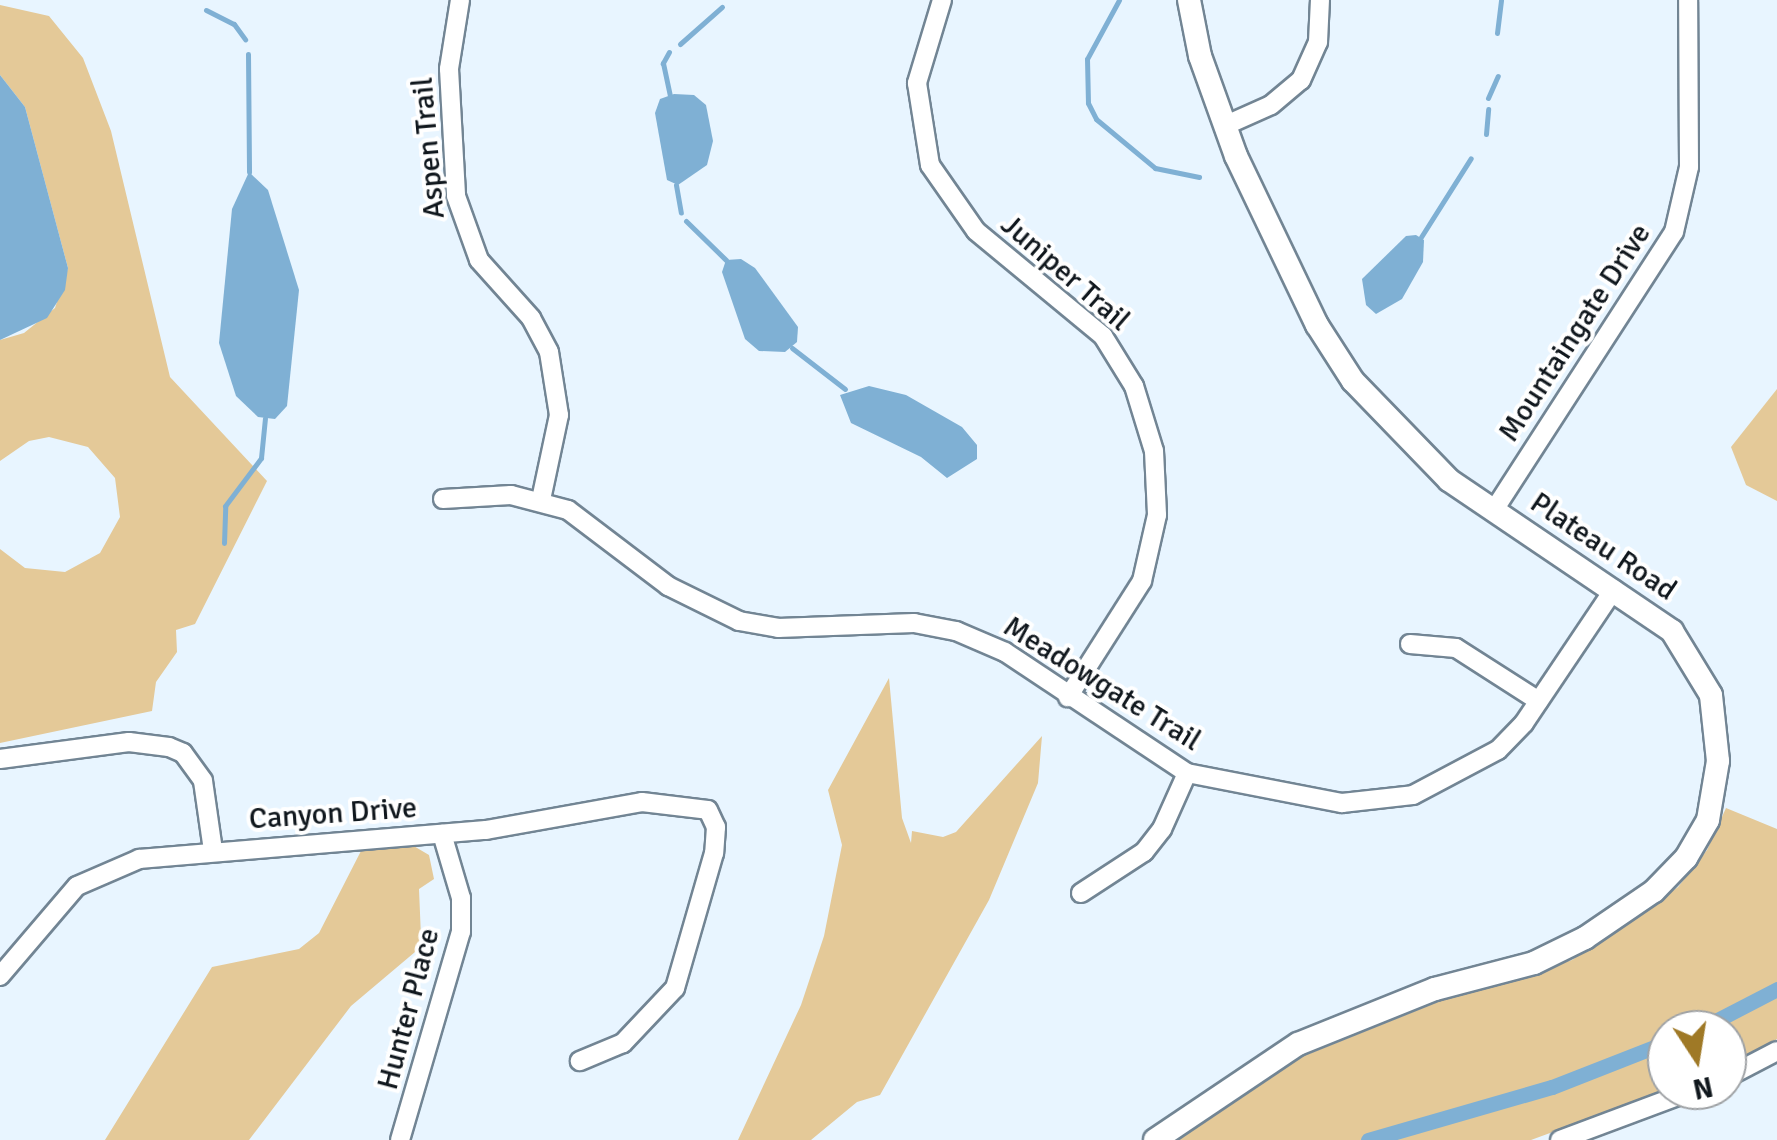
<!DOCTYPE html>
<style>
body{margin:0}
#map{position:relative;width:1777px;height:1140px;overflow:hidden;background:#e8f5ff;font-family:Signika,sans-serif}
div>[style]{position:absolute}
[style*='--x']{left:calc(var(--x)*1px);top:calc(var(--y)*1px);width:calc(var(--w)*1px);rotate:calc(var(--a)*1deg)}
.green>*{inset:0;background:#e4c998}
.water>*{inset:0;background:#7fb0d4}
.stream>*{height:5px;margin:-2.5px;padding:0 2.5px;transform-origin:2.5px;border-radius:2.5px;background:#7fb0d4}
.canal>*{height:15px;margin:-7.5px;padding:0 7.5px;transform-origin:7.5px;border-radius:7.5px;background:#7fb0d4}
.roads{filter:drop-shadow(2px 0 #728594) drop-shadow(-2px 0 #728594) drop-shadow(0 2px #728594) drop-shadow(0 -2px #728594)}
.minor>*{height:18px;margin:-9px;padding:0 9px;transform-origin:9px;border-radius:9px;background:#fff}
.tertiary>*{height:22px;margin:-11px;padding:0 11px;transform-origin:11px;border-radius:11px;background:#fff}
span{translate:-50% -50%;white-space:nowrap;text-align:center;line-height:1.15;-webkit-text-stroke:8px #fff;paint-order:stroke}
.street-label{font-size:30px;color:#10171d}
.north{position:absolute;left:1647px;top:1010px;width:100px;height:100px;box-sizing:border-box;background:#fff;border:2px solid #9fa2a5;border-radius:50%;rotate:168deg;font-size:28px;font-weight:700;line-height:40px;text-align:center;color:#10171d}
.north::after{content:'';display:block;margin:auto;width:35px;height:45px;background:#9f7926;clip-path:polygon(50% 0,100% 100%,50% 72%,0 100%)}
</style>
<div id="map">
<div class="green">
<div style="clip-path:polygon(0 5px,49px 16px,83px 58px,111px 131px,170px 377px,267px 481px,195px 624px,176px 630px,177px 652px,156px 682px,152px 711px,0 743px,0 549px,25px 568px,65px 572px,100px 553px,120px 517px,115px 478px,88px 447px,49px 437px,29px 441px,0 461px,0 340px,24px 333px,55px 308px,68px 268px,25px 107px,0 75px)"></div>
<div style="clip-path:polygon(1777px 389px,1777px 501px,1746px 485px,1731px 447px)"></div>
<div style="clip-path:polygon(889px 678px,902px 818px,911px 843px,912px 831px,943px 837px,956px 832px,1042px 736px,1038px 783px,989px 900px,880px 1095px,857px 1102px,811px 1140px,738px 1140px,801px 1005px,824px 936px,842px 845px,828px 790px)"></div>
<div style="clip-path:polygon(1726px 808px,1777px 829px,1777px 1039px,1761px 1049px,1727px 1065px,1727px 1030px,1667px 1030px,1667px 1090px,1531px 1140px,1177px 1140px,1291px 1061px,1450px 997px,1572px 960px,1678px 887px,1707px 850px)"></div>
<div style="clip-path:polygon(412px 845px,429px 855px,434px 879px,419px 889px,421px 937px,415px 952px,351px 1006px,249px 1140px,105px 1140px,212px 967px,299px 949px,319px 933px,362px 849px)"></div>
</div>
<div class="water">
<div style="clip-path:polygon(0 75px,25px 107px,68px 268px,65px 290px,47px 318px,0 340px)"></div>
<div style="clip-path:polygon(674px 94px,694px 95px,706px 105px,713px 141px,707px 165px,678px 185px,667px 180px,655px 113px,660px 99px)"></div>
<div style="clip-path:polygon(249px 172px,268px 190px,299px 290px,287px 406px,275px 419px,258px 417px,236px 396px,219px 343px,232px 209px)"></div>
<div style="clip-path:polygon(1416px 235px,1424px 240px,1423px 262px,1402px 299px,1376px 314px,1366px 305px,1362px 279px,1406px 236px)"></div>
<div style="clip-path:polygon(741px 259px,755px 268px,798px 327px,797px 342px,785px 352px,759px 351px,745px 339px,722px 272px,726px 260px)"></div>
<div style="clip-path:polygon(869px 386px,906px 395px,962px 427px,977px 445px,977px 459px,947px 478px,921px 457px,851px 423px,840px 395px)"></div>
</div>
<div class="stream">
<div style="--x:1119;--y:0;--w:67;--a:118.5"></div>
<div style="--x:1087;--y:59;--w:44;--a:88.7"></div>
<div style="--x:1088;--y:103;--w:18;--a:63"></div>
<div style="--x:1096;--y:119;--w:77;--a:39.7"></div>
<div style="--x:1155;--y:168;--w:45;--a:11.6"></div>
<div style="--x:206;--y:10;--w:31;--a:27"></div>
<div style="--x:234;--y:24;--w:19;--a:54"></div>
<div style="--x:1497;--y:33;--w:33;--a:-83"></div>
<div style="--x:680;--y:44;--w:56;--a:-41.4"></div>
<div style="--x:669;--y:52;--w:13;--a:119"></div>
<div style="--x:663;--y:63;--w:33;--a:78"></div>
<div style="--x:248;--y:54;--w:118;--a:89.5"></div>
<div style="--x:1488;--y:98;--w:24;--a:-66"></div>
<div style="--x:1486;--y:134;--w:25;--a:-85"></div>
<div style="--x:676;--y:185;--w:28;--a:80"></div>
<div style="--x:686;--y:221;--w:56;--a:44.3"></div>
<div style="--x:1421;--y:237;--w:93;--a:-57.7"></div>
<div style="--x:792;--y:348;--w:67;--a:37.7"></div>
<div style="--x:224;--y:543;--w:37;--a:-88"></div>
<div style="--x:225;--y:506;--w:60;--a:-53.1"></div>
<div style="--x:261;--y:458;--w:40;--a:-84.3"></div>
</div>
<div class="canal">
<div style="--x:1698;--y:1030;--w:89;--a:-27.4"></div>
<div style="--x:1368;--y:1140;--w:191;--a:-16.1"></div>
<div style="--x:1552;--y:1087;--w:123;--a:-21.4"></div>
</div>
<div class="roads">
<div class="minor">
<div style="--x:460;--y:0;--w:70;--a:99.1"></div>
<div style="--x:449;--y:69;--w:127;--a:86.8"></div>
<div style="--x:456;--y:196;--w:68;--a:70.2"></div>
<div style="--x:479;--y:260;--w:78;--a:48.1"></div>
<div style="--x:531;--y:318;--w:38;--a:62"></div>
<div style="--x:549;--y:352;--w:64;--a:81"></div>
<div style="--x:559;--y:415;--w:87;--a:102"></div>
<div style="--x:942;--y:0;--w:87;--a:106.8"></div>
<div style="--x:917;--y:83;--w:83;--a:81"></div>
<div style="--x:930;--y:165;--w:80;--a:55.1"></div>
<div style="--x:976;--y:231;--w:165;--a:39.6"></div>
<div style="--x:1103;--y:336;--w:59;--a:58.2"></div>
<div style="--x:1134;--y:386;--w:68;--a:72.9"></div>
<div style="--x:1154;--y:451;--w:64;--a:87.3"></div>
<div style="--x:1157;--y:515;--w:68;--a:102.8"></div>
<div style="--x:1142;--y:581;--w:138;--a:122.5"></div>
<div style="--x:1224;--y:126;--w:51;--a:-24.1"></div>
<div style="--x:1271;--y:105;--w:39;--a:-40"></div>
<div style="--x:1301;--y:80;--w:42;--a:-65.9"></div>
<div style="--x:1318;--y:42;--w:42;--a:-87.3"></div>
<div style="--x:443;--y:499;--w:68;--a:-3.4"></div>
<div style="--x:511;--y:495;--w:59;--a:14.7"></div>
<div style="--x:568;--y:510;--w:126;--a:37.2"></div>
<div style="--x:668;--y:586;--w:79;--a:26.2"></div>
<div style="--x:739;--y:621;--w:40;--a:10"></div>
<div style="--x:778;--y:628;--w:136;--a:-2.1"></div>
<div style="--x:914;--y:623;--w:43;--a:10.8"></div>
<div style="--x:956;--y:631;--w:53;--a:23.2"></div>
<div style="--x:1005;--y:652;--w:219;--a:33.6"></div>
<div style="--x:1187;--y:773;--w:158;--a:11"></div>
<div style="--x:1342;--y:803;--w:71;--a:-6.4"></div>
<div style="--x:1413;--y:795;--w:96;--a:-27.9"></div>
<div style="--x:1498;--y:750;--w:37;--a:-46"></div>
<div style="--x:1524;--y:723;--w:161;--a:-56.1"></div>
<div style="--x:1494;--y:510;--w:331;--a:-57.1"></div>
<div style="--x:1674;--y:232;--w:67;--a:-77"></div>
<div style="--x:1689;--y:167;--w:167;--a:-90.3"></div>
<div style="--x:1410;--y:644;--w:46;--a:5"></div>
<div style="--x:1456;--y:648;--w:98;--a:32.6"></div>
<div style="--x:0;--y:759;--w:130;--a:-7.5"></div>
<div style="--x:129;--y:742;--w:40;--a:7.1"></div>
<div style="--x:169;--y:747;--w:15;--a:23"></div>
<div style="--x:183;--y:753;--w:34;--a:54"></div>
<div style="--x:203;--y:781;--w:70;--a:81.8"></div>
<div style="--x:1081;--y:893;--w:75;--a:-33.1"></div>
<div style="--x:1144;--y:852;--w:29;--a:-52"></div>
<div style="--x:1162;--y:829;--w:61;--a:-65.9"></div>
<div style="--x:0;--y:976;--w:118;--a:-49.5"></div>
<div style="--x:77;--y:886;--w:68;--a:-23.5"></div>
<div style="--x:139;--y:859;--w:348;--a:-4.8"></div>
<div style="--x:486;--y:830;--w:158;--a:-10.2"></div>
<div style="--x:642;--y:802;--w:66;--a:6.9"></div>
<div style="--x:708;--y:810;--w:19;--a:65"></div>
<div style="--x:716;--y:827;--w:26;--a:94"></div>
<div style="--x:714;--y:853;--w:141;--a:106.1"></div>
<div style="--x:675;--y:988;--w:76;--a:133.4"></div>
<div style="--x:623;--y:1043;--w:47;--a:157.3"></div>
<div style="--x:1727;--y:1077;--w:56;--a:-27.5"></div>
<div style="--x:400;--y:1140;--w:217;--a:-73.7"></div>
<div style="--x:461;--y:932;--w:34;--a:-90"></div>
<div style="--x:461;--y:898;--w:67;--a:-106.5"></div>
<div style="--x:1560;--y:1140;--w:143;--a:-20.5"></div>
</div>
<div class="tertiary">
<div style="--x:1155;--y:1140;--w:172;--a:-33.9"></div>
<div style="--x:1298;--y:1044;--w:148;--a:-21.9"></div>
<div style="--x:1435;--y:989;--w:102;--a:-14.7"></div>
<div style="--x:1534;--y:963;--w:57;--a:-26.1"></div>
<div style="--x:1585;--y:938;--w:83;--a:-34.3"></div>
<div style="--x:1654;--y:891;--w:46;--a:-45.9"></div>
<div style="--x:1686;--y:858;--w:44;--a:-59.9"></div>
<div style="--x:1708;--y:820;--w:60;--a:-80.4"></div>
<div style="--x:1718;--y:761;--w:66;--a:-96.1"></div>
<div style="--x:1711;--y:695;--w:75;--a:-121.4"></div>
<div style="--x:1672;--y:631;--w:269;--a:-145.9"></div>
<div style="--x:1449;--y:480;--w:138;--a:-134.1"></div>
<div style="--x:1353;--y:381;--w:67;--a:-122.7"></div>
<div style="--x:1317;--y:325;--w:187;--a:-115.6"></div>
<div style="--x:1236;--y:156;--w:106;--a:-109.8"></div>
<div style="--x:1200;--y:56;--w:57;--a:-101.1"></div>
</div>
</div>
<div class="street-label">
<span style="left:429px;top:148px;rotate:-95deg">Aspen Trail</span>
<span style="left:1065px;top:273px;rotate:41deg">Juniper Trail</span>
<span style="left:1575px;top:333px;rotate:-57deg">Mountaingate Drive</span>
<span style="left:1603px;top:547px;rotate:34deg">Plateau Road</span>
<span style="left:1102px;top:684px;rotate:32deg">Meadowgate Trail</span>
<span style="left:333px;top:814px;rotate:-4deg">Canyon Drive</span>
<span style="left:409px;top:1009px;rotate:-75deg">Hunter Place</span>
</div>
<div class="north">N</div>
</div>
